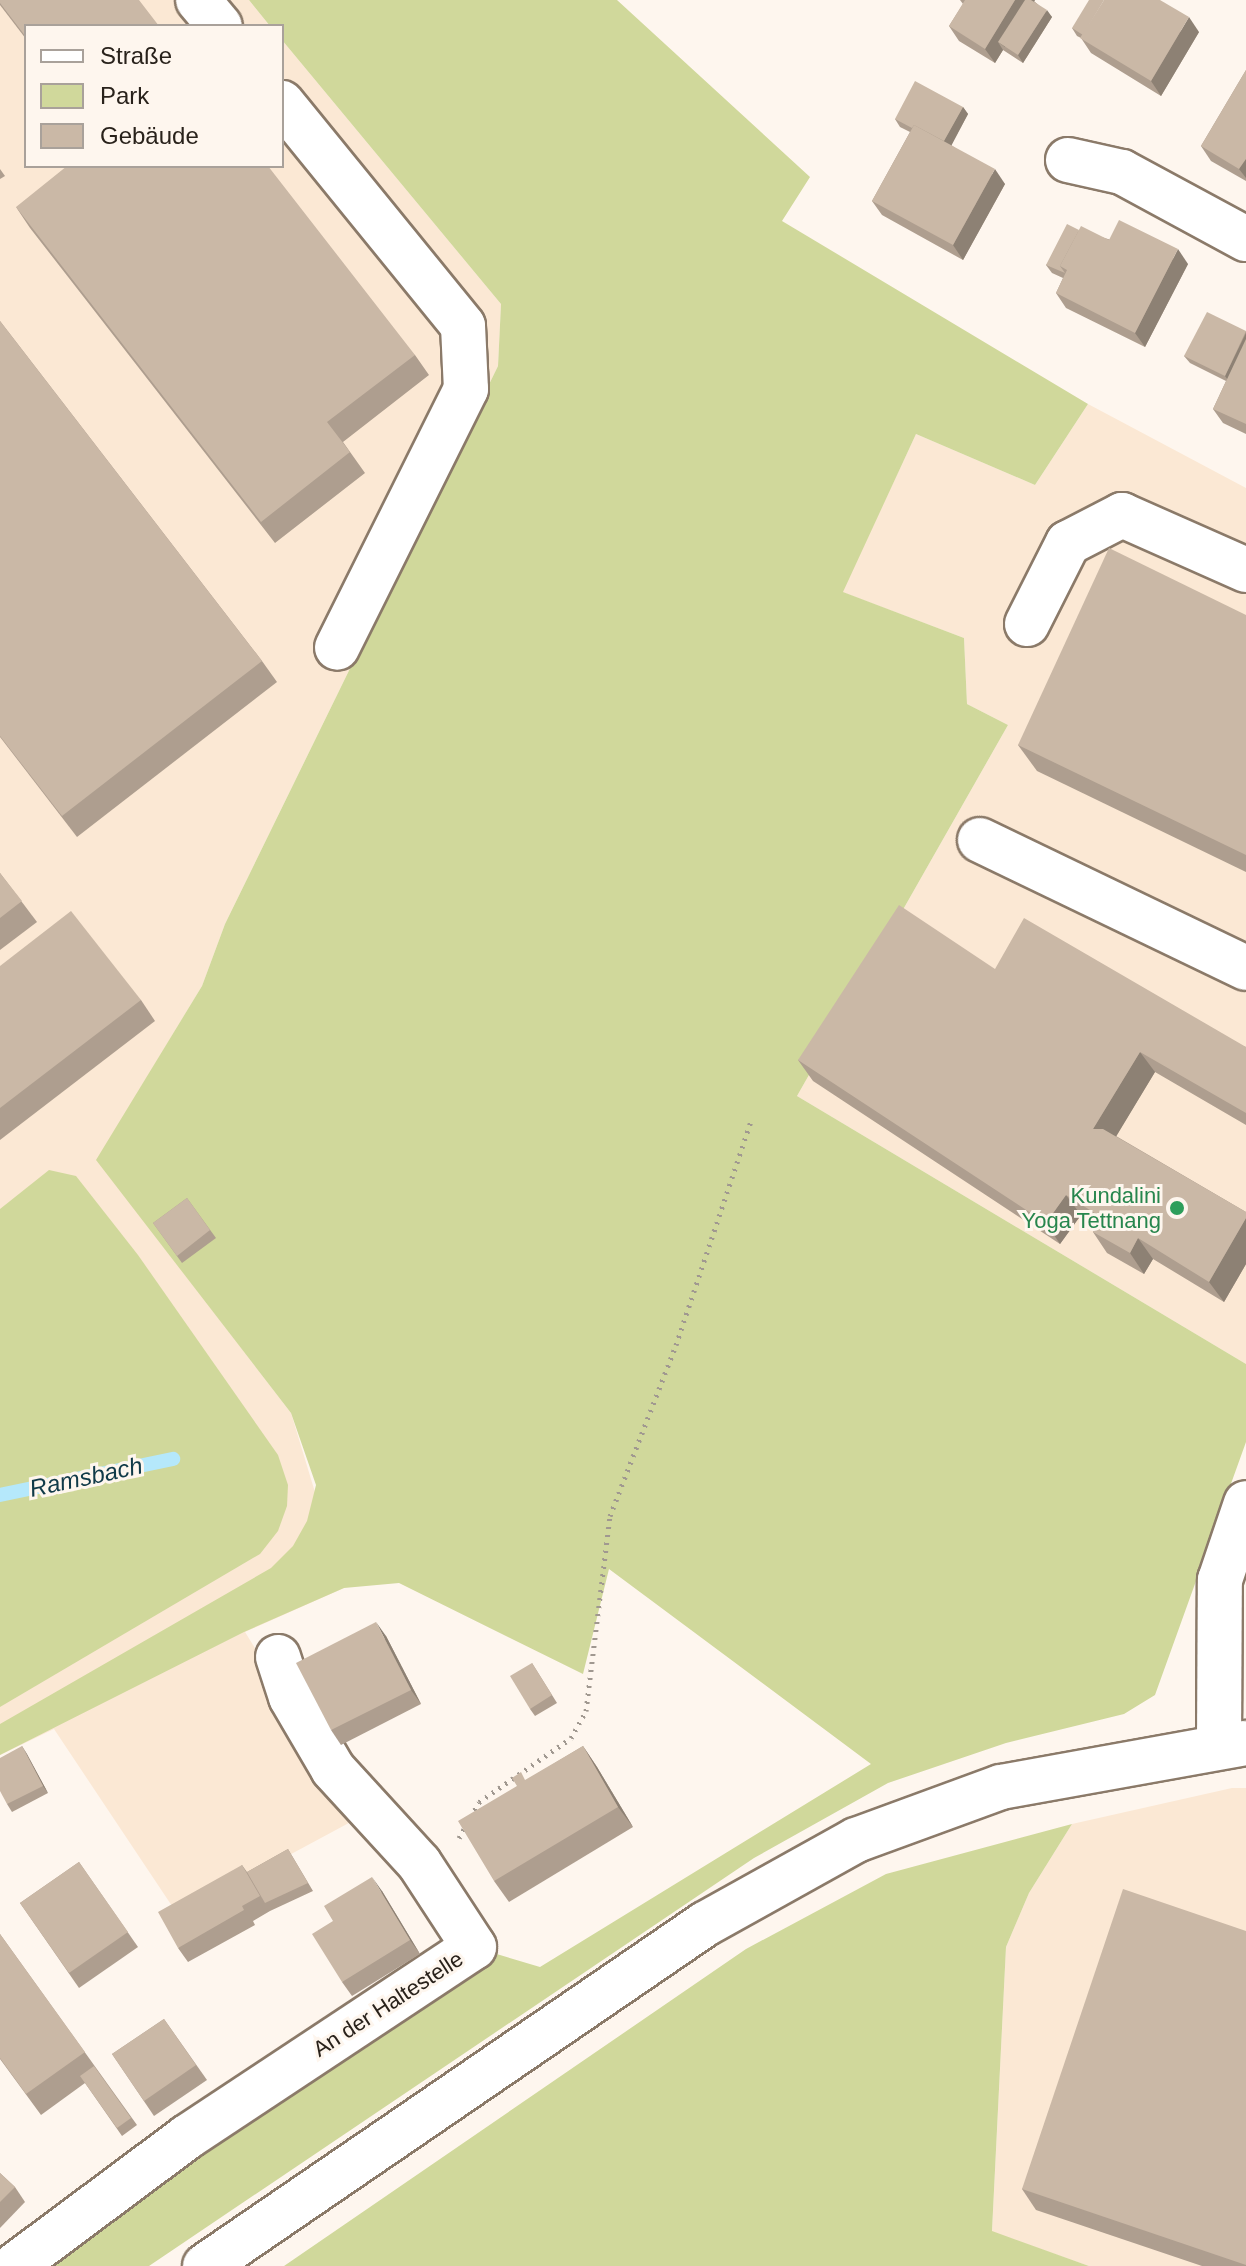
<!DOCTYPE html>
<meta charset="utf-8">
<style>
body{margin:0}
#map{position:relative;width:1246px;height:2266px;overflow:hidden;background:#fef6ee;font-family:Helvetica,sans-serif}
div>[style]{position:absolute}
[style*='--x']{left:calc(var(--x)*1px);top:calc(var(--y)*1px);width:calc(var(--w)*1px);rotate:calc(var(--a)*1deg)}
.built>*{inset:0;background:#fbe8d4}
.green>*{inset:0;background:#d0d89b}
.stream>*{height:14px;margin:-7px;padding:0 7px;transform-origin:7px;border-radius:7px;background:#b5e8fb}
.path>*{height:5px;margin-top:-2.5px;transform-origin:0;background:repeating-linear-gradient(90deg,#a09890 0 2px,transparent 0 8px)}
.roads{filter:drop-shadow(2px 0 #8b7a69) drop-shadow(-2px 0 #8b7a69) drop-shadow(0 2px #8b7a69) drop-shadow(0 -2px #8b7a69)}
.minor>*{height:44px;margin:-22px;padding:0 22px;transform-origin:22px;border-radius:22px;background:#fff}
.major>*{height:44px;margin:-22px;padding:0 22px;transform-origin:22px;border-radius:22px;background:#fff}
.wall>*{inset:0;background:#ae9e8f}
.shaded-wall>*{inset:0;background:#8d8174}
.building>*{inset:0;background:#cab8a6}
.dots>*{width:22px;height:22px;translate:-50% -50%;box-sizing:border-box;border:4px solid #fef6ee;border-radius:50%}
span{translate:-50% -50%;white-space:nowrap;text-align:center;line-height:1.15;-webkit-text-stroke:6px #fef6ee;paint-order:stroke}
.leisure-label{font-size:22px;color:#27864d}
.right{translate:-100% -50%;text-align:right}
.street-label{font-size:22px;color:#29221b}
.water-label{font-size:24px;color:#103a48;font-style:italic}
.legend{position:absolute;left:24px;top:24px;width:260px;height:144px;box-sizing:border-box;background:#fef6ee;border:2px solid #a9a19a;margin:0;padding:10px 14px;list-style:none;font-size:24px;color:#29221b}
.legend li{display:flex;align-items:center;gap:16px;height:40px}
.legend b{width:40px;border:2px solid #a9a19a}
</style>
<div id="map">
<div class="built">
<div style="clip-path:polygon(0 0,249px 0,270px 26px,26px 26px,26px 166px,282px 166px,282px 40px,501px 304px,498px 366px,225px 924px,202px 986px,97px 1160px,291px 1413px,344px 1588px,245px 1632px,360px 1817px,178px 1915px,54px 1729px,0 1755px)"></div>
<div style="clip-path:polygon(1088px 404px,1246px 488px,1246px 1364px,797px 1096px,1008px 725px,967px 704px,964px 638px,842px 592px,916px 434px,1035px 485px)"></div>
<div style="clip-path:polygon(1232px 1788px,1246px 1788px,1246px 2266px,1089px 2266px,992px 2232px,1006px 1947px,1029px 1893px,1072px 1824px)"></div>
</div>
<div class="green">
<div style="clip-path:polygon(249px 0,617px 0,810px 177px,782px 221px,1088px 404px,1035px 485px,916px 434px,843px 592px,964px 638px,967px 704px,1008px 725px,797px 1096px,1246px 1364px,1246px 1442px,1155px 1695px,1124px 1714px,1006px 1743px,888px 1783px,754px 1858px,149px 2266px,24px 2266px,480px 1949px,540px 1967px,871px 1764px,609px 1569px,583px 1674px,399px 1583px,344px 1588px,244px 1632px,0 1755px,0 1724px,271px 1568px,293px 1546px,307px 1521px,316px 1485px,291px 1413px,96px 1160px,202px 986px,225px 924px,498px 366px,501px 304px,282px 40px,282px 26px,270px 26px)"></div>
<div style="clip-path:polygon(49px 1170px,76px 1176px,138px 1255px,278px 1455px,288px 1485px,287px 1506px,278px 1531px,260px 1554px,0 1707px,0 1209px)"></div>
<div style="clip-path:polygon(1072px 1824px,1029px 1893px,1006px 1947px,992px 2231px,1089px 2266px,284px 2266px,746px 1949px,886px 1874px)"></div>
</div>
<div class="stream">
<div style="--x:0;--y:1495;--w:177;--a:-11.8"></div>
</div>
<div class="path">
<div style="--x:459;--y:1838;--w:41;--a:-60.9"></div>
<div style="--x:479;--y:1802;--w:112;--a:-34.8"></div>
<div style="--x:571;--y:1738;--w:31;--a:-61"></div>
<div style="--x:586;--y:1711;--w:196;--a:-83"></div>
<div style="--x:610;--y:1516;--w:183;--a:-68.9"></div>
<div style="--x:676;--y:1345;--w:236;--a:-71.5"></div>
</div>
<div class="roads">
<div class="minor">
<div style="--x:198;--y:0;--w:34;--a:50"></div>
<div style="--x:282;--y:103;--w:287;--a:50.9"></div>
<div style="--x:463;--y:326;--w:63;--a:87.3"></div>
<div style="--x:466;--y:389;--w:289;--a:116.5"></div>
<div style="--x:1068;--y:160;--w:55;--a:12.5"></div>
<div style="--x:1122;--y:172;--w:141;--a:28.4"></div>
<div style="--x:1027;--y:624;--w:91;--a:-63.2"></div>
<div style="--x:1068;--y:543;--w:61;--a:-27.4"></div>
<div style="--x:1122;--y:515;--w:136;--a:23.9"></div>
<div style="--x:980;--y:840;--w:295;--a:25.7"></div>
<div style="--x:1219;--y:1745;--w:165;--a:-89.7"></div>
<div style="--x:1220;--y:1580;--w:81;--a:-71.3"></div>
<div style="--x:14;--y:2266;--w:216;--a:-36.7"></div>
<div style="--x:187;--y:2137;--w:344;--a:-33.5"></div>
<div style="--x:474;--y:1947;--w:100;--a:-123.2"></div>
<div style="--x:419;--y:1863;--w:127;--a:-132.5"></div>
<div style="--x:333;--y:1769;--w:83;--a:-120.3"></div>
<div style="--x:291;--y:1697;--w:42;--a:-108"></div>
</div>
<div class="major">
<div style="--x:205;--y:2266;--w:606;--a:-34.37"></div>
<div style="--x:705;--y:1924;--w:173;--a:-29.1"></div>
<div style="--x:856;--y:1840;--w:154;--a:-20.1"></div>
<div style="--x:1001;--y:1787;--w:249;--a:-10.2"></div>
</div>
</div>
<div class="wall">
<div style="clip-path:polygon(0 0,26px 26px,26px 39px,0 5px)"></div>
<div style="clip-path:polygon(960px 0,1035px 0,1034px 1px,1052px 17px,1023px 63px,1003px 50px,995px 63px,959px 41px,949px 26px,963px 4px)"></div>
<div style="clip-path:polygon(1072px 28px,1199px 32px,1161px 96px,1091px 53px,1081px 38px,1077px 36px)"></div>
<div style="clip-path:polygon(1246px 70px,1246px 181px,1211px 161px,1201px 146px)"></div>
<div style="clip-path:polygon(963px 107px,968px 114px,951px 145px,1005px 184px,963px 260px,882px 215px,872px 201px,910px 132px,900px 127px,895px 119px)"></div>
<div style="clip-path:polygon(0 169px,5px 176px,0 179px)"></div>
<div style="clip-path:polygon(16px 207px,415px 355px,429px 375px,343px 442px,365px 473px,275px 543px,30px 228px)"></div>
<div style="clip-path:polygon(1079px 230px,1188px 264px,1145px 347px,1066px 308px,1056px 293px,1063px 278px,1052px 273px,1046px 265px)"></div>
<div style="clip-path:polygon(0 321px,262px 661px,277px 682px,77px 837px,0 737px)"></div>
<div style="clip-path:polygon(1246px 331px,1246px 434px,1223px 423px,1213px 409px,1226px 381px,1190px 363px,1184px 356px)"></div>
<div style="clip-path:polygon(1246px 615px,1246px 872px,1037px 771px,1018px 745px)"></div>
<div style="clip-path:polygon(0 873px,37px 922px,0 950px)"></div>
<div style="clip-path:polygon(0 966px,141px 1000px,155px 1021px,0 1140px)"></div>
<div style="clip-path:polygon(995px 969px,1246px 1047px,1246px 1125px,1155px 1072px,1116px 1136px,1246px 1212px,1246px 1264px,1224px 1302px,1153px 1259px,1144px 1274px,1107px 1253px,1093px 1232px,1097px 1225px,1081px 1215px,1060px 1244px,813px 1081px,798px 1060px)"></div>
<div style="clip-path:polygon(187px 1198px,216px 1238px,182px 1263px,153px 1223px)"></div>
<div style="clip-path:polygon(386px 1636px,421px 1704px,341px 1745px,331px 1730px)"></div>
<div style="clip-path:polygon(532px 1663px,557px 1703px,535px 1716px,530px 1709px)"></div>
<div style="clip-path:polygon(22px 1746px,48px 1793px,12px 1812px,7px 1804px)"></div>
<div style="clip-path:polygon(583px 1746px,597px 1767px,633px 1827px,509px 1902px,494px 1881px,517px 1786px)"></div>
<div style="clip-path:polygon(288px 1849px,313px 1891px,270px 1911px,253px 1921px,255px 1925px,188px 1962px,178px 1948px,242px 1865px,247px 1872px)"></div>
<div style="clip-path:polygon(79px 1862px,138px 1947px,79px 1988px,20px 1903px)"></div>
<div style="clip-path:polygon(382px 1891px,420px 1954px,352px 1996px,342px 1982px)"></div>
<div style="clip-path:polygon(1246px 1931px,1246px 2266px,1202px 2266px,1036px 2210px,1022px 2189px)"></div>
<div style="clip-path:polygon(0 1934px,137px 2125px,122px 2136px,85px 2083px,41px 2115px,0 2059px)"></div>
<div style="clip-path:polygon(164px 2019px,207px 2080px,154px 2116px,112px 2054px)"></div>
<div style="clip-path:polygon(0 2173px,15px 2187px,25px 2202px,0 2228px)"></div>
</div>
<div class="shaded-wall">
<div style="clip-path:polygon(1015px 0,1035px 0,1005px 47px,998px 42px,1003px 50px,995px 63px,985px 49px)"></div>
<div style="clip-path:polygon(1047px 10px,1052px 17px,1023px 63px,1018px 55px)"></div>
<div style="clip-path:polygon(1189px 17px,1199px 32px,1161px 96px,1151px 81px)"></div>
<div style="clip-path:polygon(963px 107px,968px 114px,948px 152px,942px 144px)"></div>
<div style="clip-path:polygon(1245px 158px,1246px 159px,1246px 178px,1239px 169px)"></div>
<div style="clip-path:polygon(995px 169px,1005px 184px,963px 260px,953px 245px)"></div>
<div style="clip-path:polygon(1178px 249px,1188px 264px,1145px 347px,1135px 333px)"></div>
<div style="clip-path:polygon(1246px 333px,1246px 351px,1230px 383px,1225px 376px)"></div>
<div style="clip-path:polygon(1140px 1052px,1155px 1072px,1108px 1150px,1093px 1129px)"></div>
<div style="clip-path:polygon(1066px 1195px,1081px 1215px,1060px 1244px,1046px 1223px)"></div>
<div style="clip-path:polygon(1246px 1218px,1246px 1264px,1224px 1302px,1209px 1282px)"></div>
<div style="clip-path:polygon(1138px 1238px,1153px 1259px,1144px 1274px,1130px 1253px)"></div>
<div style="clip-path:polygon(376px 1622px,386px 1636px,421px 1704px,411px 1690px)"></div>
<div style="clip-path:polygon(22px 1746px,27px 1754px,48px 1793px,43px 1786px)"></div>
<div style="clip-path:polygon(583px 1746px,597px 1767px,633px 1827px,618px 1807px)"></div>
<div style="clip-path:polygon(372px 1877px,382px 1891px,420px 1954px,410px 1940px)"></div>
</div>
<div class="building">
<div style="clip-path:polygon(0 0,139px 0,159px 26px,26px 26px,26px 37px,0 3px)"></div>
<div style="clip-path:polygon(965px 0,1015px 0,985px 49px,949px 26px)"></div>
<div style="clip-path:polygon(1025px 0,1031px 0,1047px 10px,1018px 55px,998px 42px)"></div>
<div style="clip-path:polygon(1089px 0,1104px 0,1083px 35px,1072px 28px)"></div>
<div style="clip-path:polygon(1104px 0,1160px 0,1189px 17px,1151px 81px,1080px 38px)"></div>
<div style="clip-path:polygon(1246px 70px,1246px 159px,1239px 169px,1201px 146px)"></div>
<div style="clip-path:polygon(915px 81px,963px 107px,944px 141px,914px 125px,912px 128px,895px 119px)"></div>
<div style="clip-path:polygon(914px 125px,995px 169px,953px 245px,872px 201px)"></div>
<div style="clip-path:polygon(67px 166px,268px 166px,415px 355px,327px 422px,350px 452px,261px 522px,16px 207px)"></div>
<div style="clip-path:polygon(1119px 220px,1178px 249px,1135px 333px,1056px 293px,1067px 270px,1060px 266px,1081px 226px,1109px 240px)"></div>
<div style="clip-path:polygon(1067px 224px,1079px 230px,1060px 266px,1065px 273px,1046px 265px)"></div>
<div style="clip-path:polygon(1207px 312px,1246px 331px,1225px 376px,1184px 356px)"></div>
<div style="clip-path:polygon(0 321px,262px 661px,62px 816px,0 736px)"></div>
<div style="clip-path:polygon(1246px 339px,1246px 424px,1213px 409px)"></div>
<div style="clip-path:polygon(1109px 548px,1246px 615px,1246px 855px,1018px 745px)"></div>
<div style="clip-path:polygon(0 873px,22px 901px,0 918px)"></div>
<div style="clip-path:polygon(899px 905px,995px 969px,1024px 918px,1246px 1047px,1246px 1113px,1140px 1052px,1093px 1129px,1103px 1129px,1246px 1212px,1246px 1218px,1209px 1282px,1138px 1238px,1130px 1253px,1093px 1232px,1101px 1217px,1066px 1195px,1046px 1223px,798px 1060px)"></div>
<div style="clip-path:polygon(71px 911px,141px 1000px,0 1108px,0 966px)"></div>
<div style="clip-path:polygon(187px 1198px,210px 1230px,177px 1256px,153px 1223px)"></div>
<div style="clip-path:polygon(376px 1622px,411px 1690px,331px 1730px,296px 1663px)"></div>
<div style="clip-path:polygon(532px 1663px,552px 1695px,530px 1709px,510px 1676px)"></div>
<div style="clip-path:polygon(22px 1746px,43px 1786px,7px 1804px,0 1791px,0 1758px)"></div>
<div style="clip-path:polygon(583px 1746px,618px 1807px,494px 1881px,458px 1821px,517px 1786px,512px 1778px,521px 1772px,525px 1780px)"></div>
<div style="clip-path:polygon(288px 1849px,308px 1883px,265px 1903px,247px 1872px)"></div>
<div style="clip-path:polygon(79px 1862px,128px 1932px,69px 1973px,20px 1903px)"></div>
<div style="clip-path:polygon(242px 1865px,260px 1896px,242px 1906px,244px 1910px,178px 1948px,158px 1912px)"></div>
<div style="clip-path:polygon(372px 1877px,410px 1940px,342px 1982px,312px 1934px,333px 1921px,324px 1906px)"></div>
<div style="clip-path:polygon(1123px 1889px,1246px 1931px,1246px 2265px,1022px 2189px)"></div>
<div style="clip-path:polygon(0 1934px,85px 2052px,26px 2094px,0 2058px)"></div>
<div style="clip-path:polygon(164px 2019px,196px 2065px,144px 2101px,112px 2054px)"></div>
<div style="clip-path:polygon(94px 2066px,131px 2118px,117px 2128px,80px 2076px)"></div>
<div style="clip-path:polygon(0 2173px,15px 2187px,0 2202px)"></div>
</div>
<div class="dots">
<div style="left:1177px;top:1208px;background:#2e9e5b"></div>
</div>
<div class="leisure-label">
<span class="right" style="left:1161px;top:1208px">Kundalini<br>Yoga Tettnang</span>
</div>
<div class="street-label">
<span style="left:388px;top:2004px;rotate:-33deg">An der Haltestelle</span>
</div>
<div class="water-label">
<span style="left:86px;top:1477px;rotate:-12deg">Ramsbach</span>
</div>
<ul class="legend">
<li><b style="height:10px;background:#fff"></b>Straße</li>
<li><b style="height:22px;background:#d0d89b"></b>Park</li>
<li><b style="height:22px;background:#cab8a6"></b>Gebäude</li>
</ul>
</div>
